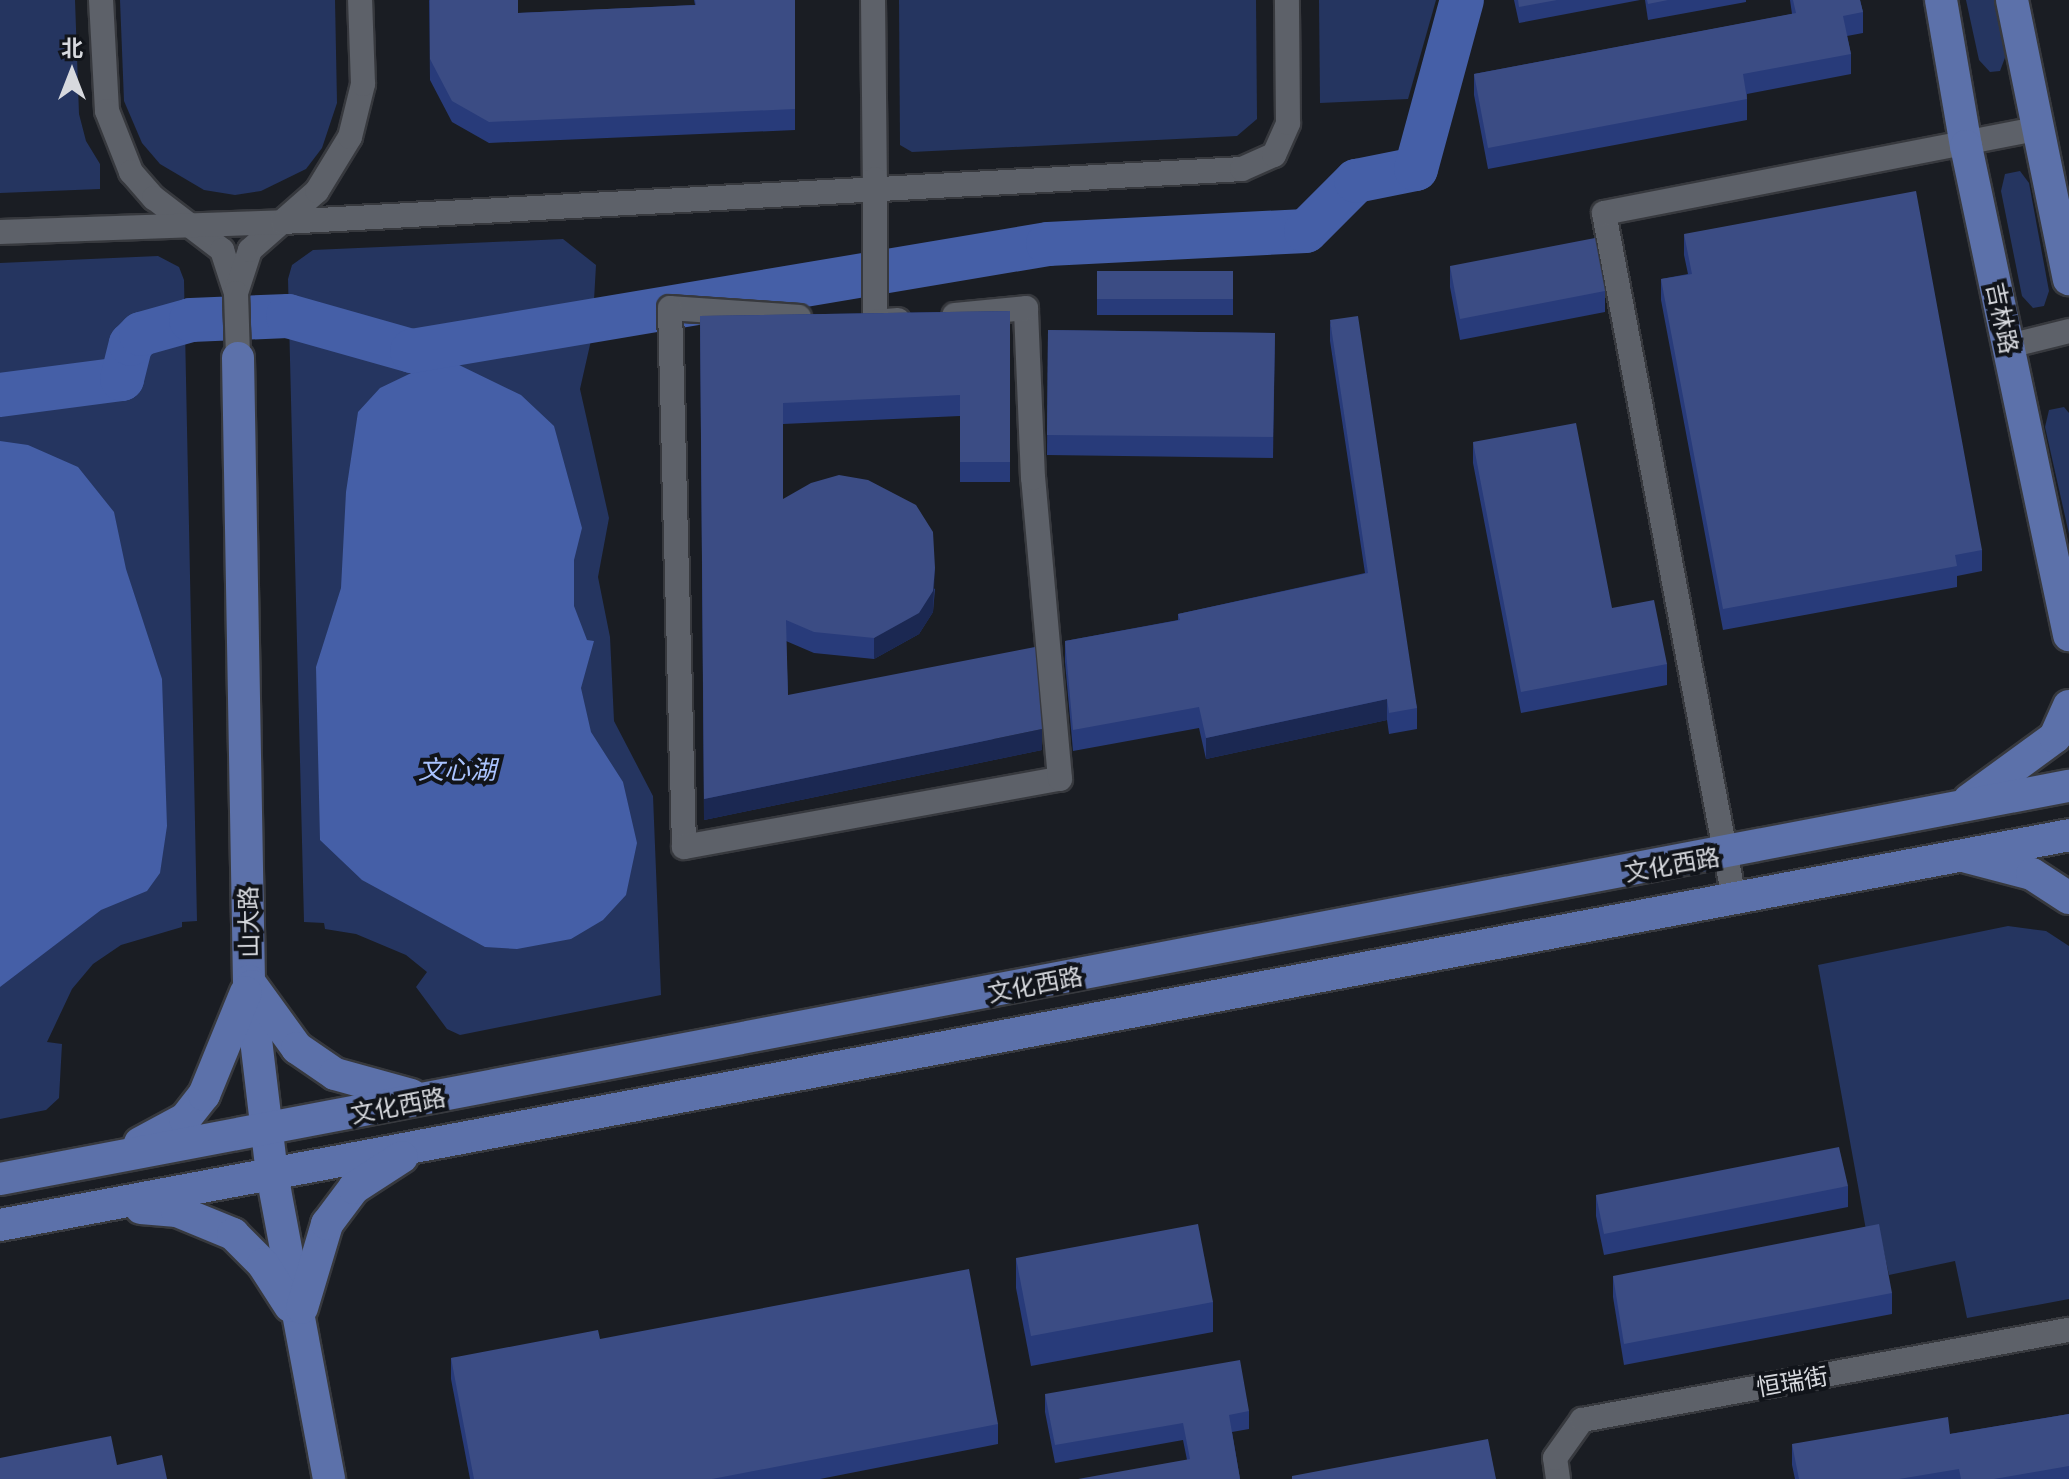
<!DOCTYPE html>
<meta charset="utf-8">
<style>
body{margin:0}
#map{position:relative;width:2069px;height:1479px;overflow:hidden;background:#1a1d23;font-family:Lato,"Noto Sans SC",sans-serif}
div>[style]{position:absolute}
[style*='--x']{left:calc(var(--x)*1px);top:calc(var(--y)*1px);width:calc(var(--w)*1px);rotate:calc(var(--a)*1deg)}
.green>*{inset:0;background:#253560}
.water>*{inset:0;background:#455fa7}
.river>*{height:44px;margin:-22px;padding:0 22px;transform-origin:22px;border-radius:22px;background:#455fa7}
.roads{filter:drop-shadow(2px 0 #37393e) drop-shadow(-2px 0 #37393e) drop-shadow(0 2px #37393e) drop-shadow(0 -2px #37393e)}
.minor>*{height:24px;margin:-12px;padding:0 12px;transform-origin:12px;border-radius:12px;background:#5d6169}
.major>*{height:32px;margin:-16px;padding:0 16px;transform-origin:16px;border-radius:16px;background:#5c71aa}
.wall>*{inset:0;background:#283b7a}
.shaded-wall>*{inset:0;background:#1b2852}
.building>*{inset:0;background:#3b4c84}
span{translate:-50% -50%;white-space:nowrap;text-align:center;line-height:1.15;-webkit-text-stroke:8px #11141a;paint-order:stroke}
.street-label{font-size:24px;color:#d7d9de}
.water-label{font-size:26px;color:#aac3fe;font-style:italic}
.north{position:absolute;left:32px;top:32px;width:80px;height:80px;-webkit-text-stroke:6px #11141a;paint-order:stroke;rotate:0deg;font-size:22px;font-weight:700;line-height:32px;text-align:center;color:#d7d9de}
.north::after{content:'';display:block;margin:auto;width:28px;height:36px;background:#d7d9de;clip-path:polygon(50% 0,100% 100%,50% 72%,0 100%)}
</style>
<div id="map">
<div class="green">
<div style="clip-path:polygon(0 0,75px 0,79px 114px,86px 141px,100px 164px,100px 189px,0 193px)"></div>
<div style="clip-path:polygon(120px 0,335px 0,337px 103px,322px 148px,306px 169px,261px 191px,235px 195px,204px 190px,160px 164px,142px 143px,124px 101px)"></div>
<div style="clip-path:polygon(899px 0,1256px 0,1257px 119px,1237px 136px,912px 152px,900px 145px)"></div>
<div style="clip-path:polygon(1319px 0,1436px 0,1408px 99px,1320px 103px)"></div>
<div style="clip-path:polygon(1966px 0,1995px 0,2006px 55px,2000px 71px,1990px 72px,1979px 60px)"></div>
<div style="clip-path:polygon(2020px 171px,2029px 183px,2049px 291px,2044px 306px,2033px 308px,2022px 296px,2001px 191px,2005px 174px)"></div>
<div style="clip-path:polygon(563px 239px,596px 265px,592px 336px,580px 389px,609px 518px,598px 577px,610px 637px,614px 721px,653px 796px,661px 995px,460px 1035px,447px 1029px,416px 987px,427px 972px,406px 955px,356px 934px,325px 929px,324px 923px,304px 922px,288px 279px,292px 265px,313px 250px)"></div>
<div style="clip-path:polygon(158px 256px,179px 267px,184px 280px,197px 921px,182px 922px,182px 927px,121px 945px,93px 964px,72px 989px,47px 1042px,62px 1044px,59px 1098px,46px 1110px,0 1119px,0 263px)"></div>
<div style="clip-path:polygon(2064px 407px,2069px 413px,2069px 534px,2045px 427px,2049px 410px)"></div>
<div style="clip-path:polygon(2008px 926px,2046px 931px,2069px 946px,2069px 1299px,1967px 1318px,1955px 1261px,1889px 1275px,1881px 1239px,1868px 1241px,1818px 965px)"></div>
</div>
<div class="water">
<div style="clip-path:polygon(430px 364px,457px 364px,521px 395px,554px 426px,582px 528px,574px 560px,574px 606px,587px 640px,594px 641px,581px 688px,591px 732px,623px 782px,637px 843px,626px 895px,603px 920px,571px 939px,517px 949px,485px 947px,362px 880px,320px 840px,316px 667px,341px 588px,346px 492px,358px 412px,380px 388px)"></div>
<div style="clip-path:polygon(0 441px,28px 445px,78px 467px,114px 512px,126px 569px,162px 679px,167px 826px,160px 873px,147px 891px,101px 910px,0 987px)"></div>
</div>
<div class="river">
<div style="--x:0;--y:395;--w:123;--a:-7.5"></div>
<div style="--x:122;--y:379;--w:36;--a:-76"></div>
<div style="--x:131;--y:344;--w:14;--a:-45"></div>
<div style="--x:141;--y:334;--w:52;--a:-15.6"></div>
<div style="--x:191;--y:320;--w:97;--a:-2.4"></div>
<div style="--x:288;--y:316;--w:129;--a:15.8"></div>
<div style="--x:412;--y:351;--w:645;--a:-9.55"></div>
<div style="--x:1048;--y:244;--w:258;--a:-2.9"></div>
<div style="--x:1306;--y:231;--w:71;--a:-45"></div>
<div style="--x:1356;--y:181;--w:61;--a:-11.3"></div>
<div style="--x:1416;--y:169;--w:175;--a:-74.8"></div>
</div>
<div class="roads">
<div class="minor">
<div style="--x:101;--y:0;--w:111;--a:86.9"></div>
<div style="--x:107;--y:111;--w:66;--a:68.5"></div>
<div style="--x:131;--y:172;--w:35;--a:49"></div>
<div style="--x:154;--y:198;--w:86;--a:37.4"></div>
<div style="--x:222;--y:250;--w:45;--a:72"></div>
<div style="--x:236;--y:293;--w:45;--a:-72"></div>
<div style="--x:250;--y:250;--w:89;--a:-41.4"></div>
<div style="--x:317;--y:191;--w:63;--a:-58.6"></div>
<div style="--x:350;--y:137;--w:55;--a:-76.2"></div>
<div style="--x:363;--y:84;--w:84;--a:-92"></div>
<div style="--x:873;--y:0;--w:189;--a:89.4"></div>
<div style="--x:875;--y:179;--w:143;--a:90"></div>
<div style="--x:875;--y:322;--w:23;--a:-5"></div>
<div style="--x:0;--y:232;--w:283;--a:-2"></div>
<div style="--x:283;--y:222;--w:960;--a:-3.16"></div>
<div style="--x:1242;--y:169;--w:35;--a:-24"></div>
<div style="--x:1274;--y:155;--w:35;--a:-66"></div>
<div style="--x:1288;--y:123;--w:123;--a:-90.5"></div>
<div style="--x:236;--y:293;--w:65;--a:88.2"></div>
<div style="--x:799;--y:317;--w:129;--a:-176"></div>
<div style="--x:670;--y:308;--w:539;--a:88.51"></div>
<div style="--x:684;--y:847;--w:382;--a:-10.3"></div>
<div style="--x:1060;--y:779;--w:302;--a:-95.1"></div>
<div style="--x:1033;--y:478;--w:170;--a:-92.4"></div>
<div style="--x:1026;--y:308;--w:72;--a:174.4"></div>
<div style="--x:2009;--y:346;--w:62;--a:-14"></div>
<div style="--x:1734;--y:898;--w:697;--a:-100.75"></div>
<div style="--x:1604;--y:213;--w:441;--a:-11"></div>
<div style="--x:1558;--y:1479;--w:21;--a:-98"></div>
<div style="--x:1555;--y:1458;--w:47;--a:-54.6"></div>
<div style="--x:1582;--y:1420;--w:495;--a:-10.5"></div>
</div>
<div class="major">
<div style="--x:1941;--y:0;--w:148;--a:80.3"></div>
<div style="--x:1966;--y:146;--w:500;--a:78.1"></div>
<div style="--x:2012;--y:0;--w:285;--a:78.5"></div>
<div style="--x:238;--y:358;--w:623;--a:88.99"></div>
<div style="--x:249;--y:981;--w:194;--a:83.2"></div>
<div style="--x:272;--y:1174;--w:310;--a:79.4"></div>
<div style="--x:1969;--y:800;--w:107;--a:-36.2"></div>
<div style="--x:2055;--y:737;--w:34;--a:-66"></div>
<div style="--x:1967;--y:857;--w:67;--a:14.7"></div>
<div style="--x:2032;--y:874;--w:44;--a:33"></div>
<div style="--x:252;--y:986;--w:77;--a:54"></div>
<div style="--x:297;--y:1048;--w:46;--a:34.4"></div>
<div style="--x:335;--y:1074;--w:79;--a:15.4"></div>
<div style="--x:140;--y:1143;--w:51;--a:-28.1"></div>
<div style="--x:185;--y:1119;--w:31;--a:-52"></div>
<div style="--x:204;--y:1095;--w:111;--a:-67.8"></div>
<div style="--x:0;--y:1179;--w:2106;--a:-10.76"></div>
<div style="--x:141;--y:1208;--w:36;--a:5"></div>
<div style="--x:177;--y:1211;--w:61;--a:22.3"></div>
<div style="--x:233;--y:1234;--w:42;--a:45"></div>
<div style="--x:263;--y:1264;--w:50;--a:57.3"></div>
<div style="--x:0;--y:1225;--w:2105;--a:-10.67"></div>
<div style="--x:302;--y:1308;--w:88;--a:-73.4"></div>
<div style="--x:327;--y:1224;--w:45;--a:-53.1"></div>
<div style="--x:354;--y:1188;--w:57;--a:-32.9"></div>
</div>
</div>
<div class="wall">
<div style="clip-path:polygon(429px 0,518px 13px,695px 5px,694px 0,795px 0,795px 130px,489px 143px,452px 122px,430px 80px)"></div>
<div style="clip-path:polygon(1514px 0,1640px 0,1519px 23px)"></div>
<div style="clip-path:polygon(1645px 0,1746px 0,1746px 2px,1648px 20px)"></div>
<div style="clip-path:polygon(1790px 0,1860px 0,1863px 12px,1863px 33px,1847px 36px,1851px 54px,1851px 74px,1747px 94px,1747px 120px,1488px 169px,1474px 95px,1474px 74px,1792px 14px)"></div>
<div style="clip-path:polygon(1684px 234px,1982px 550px,1982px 571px,1957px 576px,1957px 587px,1723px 630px,1661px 300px,1661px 279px,1688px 274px,1684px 255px)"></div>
<div style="clip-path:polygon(1450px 266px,1605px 291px,1605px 312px,1460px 340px,1450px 287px)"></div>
<div style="clip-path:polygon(1097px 271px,1233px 271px,1233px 315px,1097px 315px)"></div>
<div style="clip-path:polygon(1010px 311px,1010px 482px,960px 482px,960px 416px,783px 424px,783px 499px,935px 589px,933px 612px,919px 634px,874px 659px,814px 653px,786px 641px,788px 695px,1042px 750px,704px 820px,700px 316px)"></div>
<div style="clip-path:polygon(1330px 320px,1417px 708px,1417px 729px,1389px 734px,1387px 720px,1206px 759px,1199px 728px,1073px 751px,1065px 662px,1065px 641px,1178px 620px,1178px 614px,1365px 573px,1330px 341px)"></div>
<div style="clip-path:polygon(1048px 330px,1275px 333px,1273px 458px,1047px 455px)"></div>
<div style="clip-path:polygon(1473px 442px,1612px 608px,1667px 664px,1667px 685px,1521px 713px,1473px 463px)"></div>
<div style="clip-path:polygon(1848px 1186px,1848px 1207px,1604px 1255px,1596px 1216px,1596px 1195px)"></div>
<div style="clip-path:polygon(1016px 1258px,1213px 1302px,1213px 1332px,1031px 1366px,1016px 1288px)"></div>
<div style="clip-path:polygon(1613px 1276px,1892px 1293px,1892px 1314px,1624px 1365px,1613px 1297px)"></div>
<div style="clip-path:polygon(600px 1339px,998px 1424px,998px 1444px,820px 1479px,470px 1479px,451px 1379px,451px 1358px)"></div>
<div style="clip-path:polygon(1045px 1394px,1249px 1411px,1249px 1429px,1232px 1432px,1240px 1479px,1187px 1460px,1183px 1440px,1055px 1463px,1045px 1412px)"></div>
<div style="clip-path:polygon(2069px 1414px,2069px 1479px,1795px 1479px,1792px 1465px,1792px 1444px,1950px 1434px)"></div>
</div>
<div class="shaded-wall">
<div style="clip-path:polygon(935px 568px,933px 612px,919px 634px,874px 659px,874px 638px)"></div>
<div style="clip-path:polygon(1387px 699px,1387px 720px,1206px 759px,1206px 738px)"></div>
<div style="clip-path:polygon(1042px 729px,1042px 750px,704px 820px,704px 799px)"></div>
</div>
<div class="building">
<div style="clip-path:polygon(430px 0,518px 0,518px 13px,696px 5px,695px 0,795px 0,795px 109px,489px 122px,452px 101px,430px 59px)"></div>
<div style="clip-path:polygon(1518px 0,1557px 0,1519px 7px)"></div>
<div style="clip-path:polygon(1647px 0,1668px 0,1648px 4px)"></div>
<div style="clip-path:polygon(1793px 0,1860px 0,1863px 12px,1843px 16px,1851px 54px,1743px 74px,1747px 99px,1488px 148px,1474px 74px,1796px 13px)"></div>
<div style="clip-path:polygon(1916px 191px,1982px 550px,1955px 555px,1957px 566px,1723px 609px,1661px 279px,1692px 274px,1684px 234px)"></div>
<div style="clip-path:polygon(1595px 238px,1605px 291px,1460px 319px,1450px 266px)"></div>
<div style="clip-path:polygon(1097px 271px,1233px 271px,1233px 299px,1097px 299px)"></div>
<div style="clip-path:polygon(1010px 311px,1010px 462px,960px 462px,960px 395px,783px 403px,783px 499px,811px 483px,839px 475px,868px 480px,916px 505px,933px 532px,935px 568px,933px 591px,919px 613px,874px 638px,814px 632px,786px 620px,788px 695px,1035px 647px,1042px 729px,704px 799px,700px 316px)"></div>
<div style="clip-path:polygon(1358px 316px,1417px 708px,1389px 713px,1387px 699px,1206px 738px,1199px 707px,1073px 730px,1065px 641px,1180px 620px,1178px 614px,1368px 573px,1330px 320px)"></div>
<div style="clip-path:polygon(1048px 330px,1275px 333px,1273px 437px,1047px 435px)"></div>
<div style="clip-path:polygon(1576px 423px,1612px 608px,1654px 600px,1667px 664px,1521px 692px,1473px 442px)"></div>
<div style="clip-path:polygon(1839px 1147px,1848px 1186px,1604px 1234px,1596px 1195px)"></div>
<div style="clip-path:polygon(1198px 1224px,1213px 1302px,1031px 1336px,1016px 1258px)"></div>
<div style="clip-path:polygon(1879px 1224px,1892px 1293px,1624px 1344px,1613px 1276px)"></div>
<div style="clip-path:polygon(969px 1269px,998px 1424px,712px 1479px,474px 1479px,451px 1358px,598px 1330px,600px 1339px)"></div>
<div style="clip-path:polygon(1240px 1360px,1249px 1411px,1229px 1415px,1240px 1479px,1078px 1479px,1190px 1459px,1183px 1423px,1055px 1445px,1045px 1394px)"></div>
<div style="clip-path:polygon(2069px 1414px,2069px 1466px,1994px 1479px,1961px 1479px,1959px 1469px,1899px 1479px,1799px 1479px,1792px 1444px,1948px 1417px,1950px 1434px)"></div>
<div style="clip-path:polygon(111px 1436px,117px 1465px,162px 1455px,167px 1479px,0 1479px,0 1458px)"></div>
<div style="clip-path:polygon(1488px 1439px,1496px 1479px,1292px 1479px,1292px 1476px)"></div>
</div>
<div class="street-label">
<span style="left:2003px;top:318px;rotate:78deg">吉林路</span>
<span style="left:1672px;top:864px;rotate:-10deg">文化西路</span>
<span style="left:248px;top:922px;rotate:-91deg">山大路</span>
<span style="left:1035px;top:984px;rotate:-11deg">文化西路</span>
<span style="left:398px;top:1105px;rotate:-11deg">文化西路</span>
<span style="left:1792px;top:1381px;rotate:-10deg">恒瑞街</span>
</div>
<div class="water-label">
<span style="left:457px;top:770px">文心湖</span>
</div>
<div class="north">北</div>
</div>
